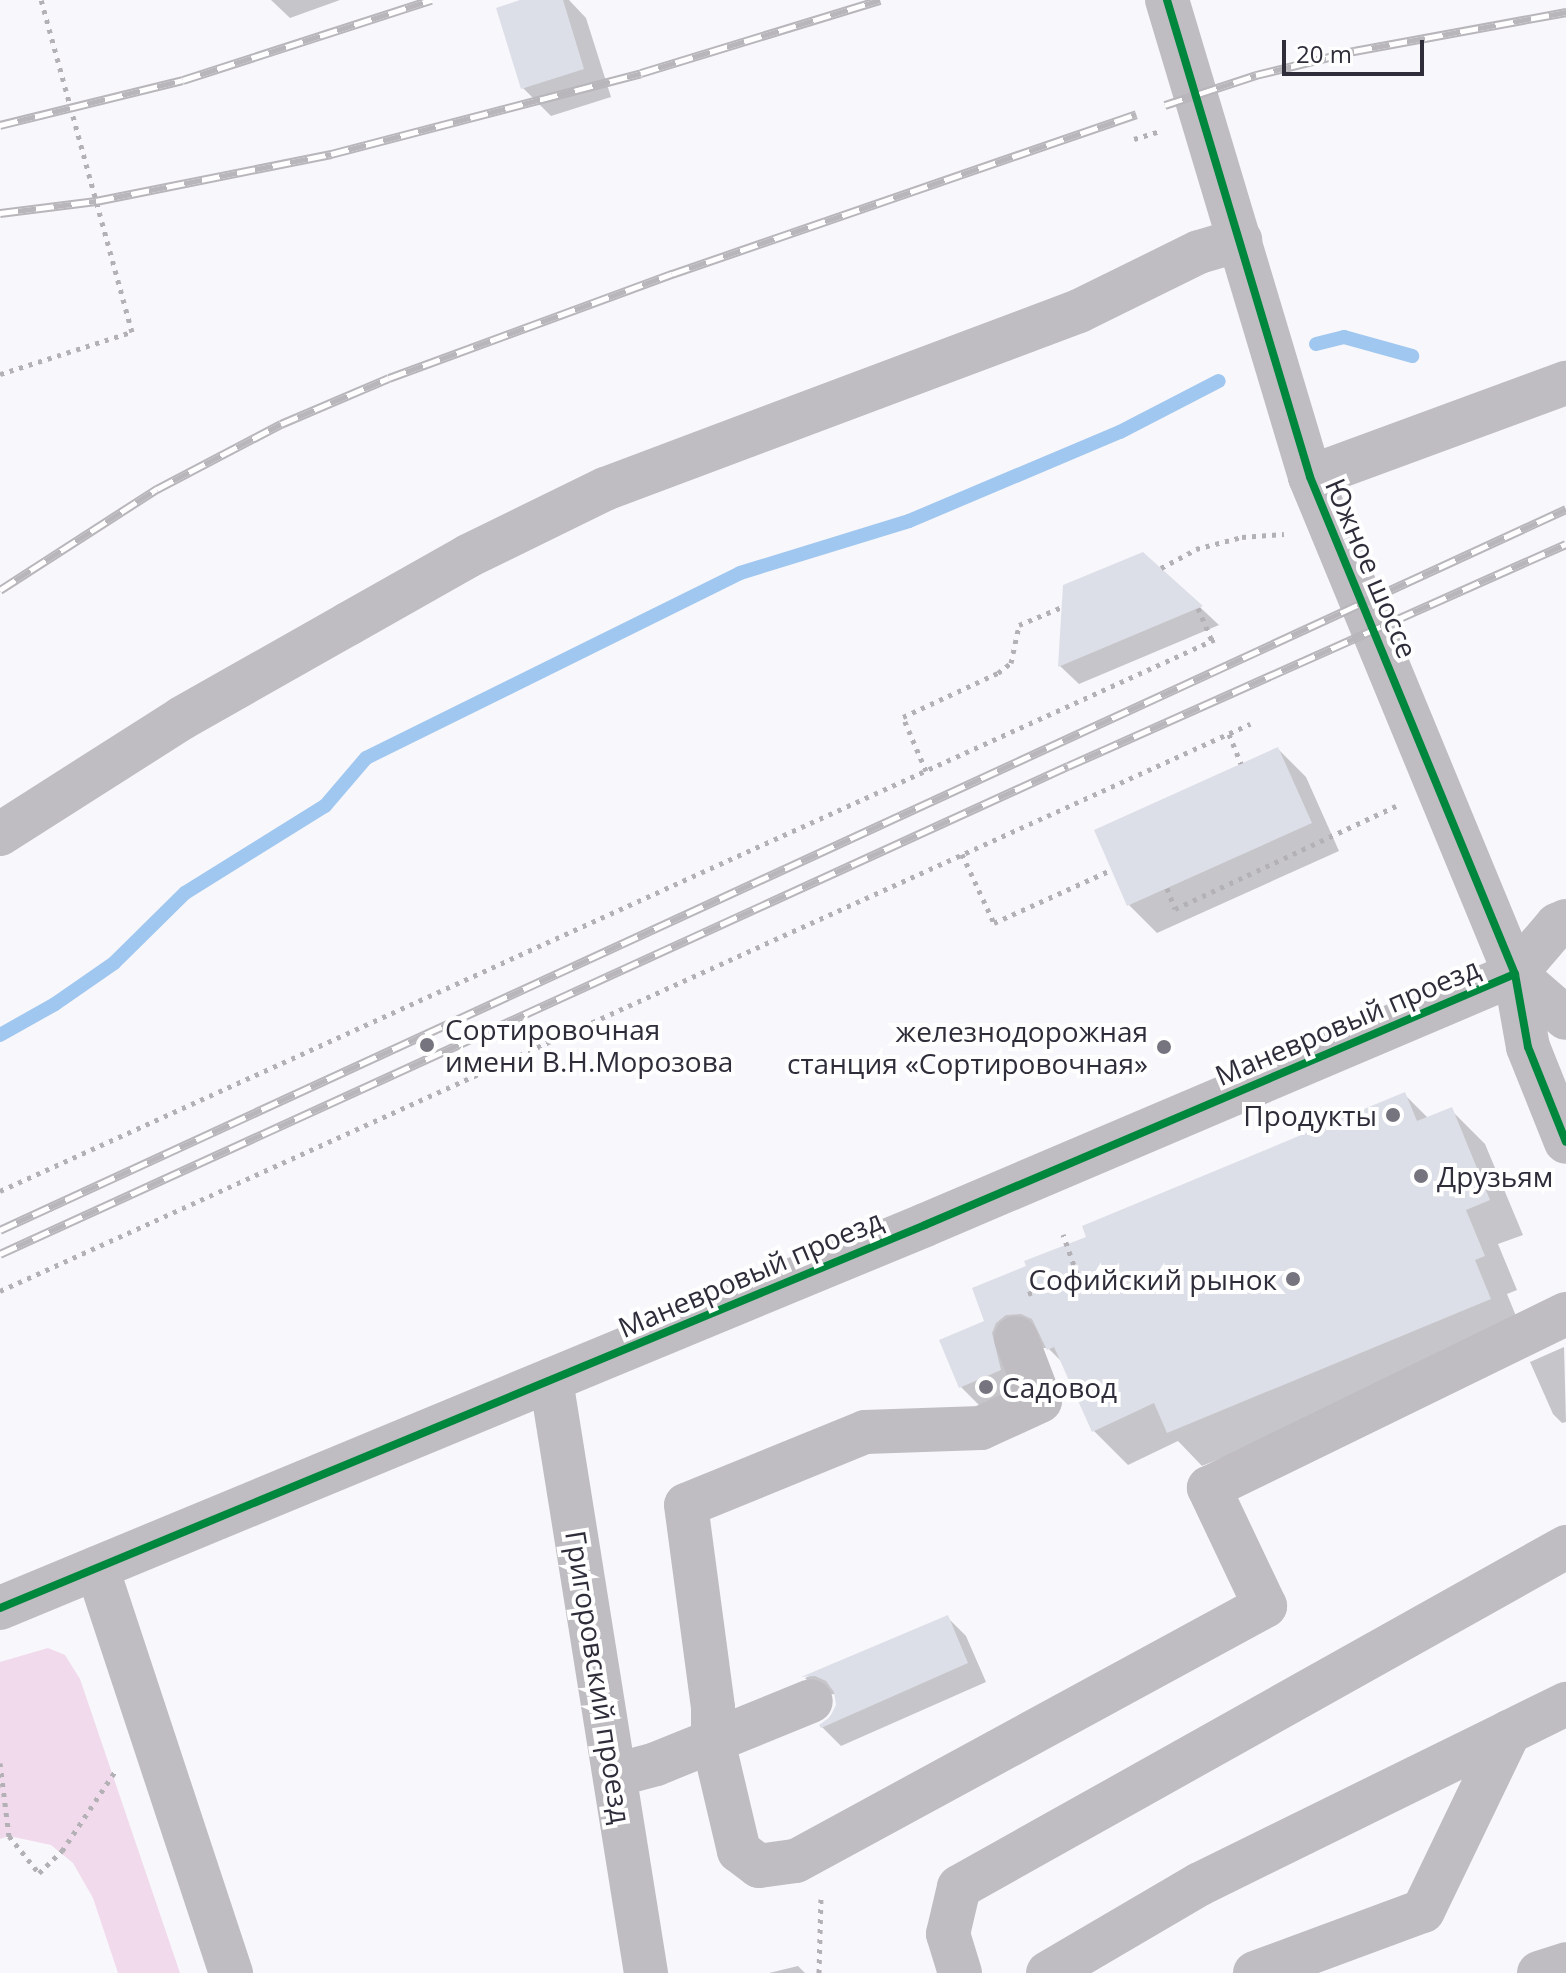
<!DOCTYPE html>
<meta charset="utf-8">
<style>
body{margin:0}
#map{position:relative;width:1566px;height:1973px;overflow:hidden;background:#f8f7fc;font-family:"Open Sans",sans-serif}
div>[style]{position:absolute}
[style*='--x']{left:calc(var(--x)*1px);top:calc(var(--y)*1px);width:calc(var(--w)*1px);rotate:calc(var(--a)*1deg)}
.green>*{inset:0;background:#f1daec}
.shadow>*{inset:0;background:#0003}
.stream>*{height:14px;margin:-7px;padding:0 7px;transform-origin:7px;border-radius:7px;background:#a0c7ef}
.building>*{inset:0;background:#dddfe8}
.path>*{height:5px;margin-top:-2.5px;transform-origin:0;background:repeating-linear-gradient(90deg,#b3b1b5 0 4px,transparent 0 10px)}
.minor>*{height:44px;margin:-22px;padding:0 22px;transform-origin:22px;border-radius:22px;background:#c0bdc2}
.rail>*{height:9px;margin-top:-4.5px;transform-origin:0;background:repeating-linear-gradient(90deg,#fff 0 18px,#b8b6bb 0 36px);box-sizing:border-box;border-block:2px solid #b8b6bb}
.cycleway>*{height:8px;margin:-4px;padding:0 4px;transform-origin:4px;border-radius:4px;background:#00873e}
.dots>*{width:22px;height:22px;translate:-50% -50%;box-sizing:border-box;border:4px solid #fff;border-radius:50%}
span{translate:-50% -50%;white-space:nowrap;text-align:center;line-height:1.15;-webkit-text-stroke:8px #fff;paint-order:stroke}
.street-label{font-size:28px;color:#302d3b}
.poi-label{font-size:28px;color:#302d3b}
.left{translate:0 -50%;text-align:left}
.right{translate:-100% -50%;text-align:right}
.scale{position:absolute;left:1282px;top:40px;width:142px;height:36px;box-sizing:border-box;border:4px solid #302d3b;border-top:0;padding-left:10px;font-size:24px;line-height:28px;white-space:nowrap;color:#302d3b;-webkit-text-stroke:6px #fff;paint-order:stroke}
</style>
<div id="map">
<div class="green">
<div style="clip-path:polygon(48px 1648px,65px 1655px,80px 1679px,180px 1973px,118px 1973px,93px 1898px,73px 1863px,51px 1845px,9px 1836px,0 1839px,0 1662px)"></div>
</div>
<div class="shadow">
<div style="clip-path:polygon(271px 0,340px 0,290px 18px)"></div>
<div style="clip-path:polygon(526px 0,569px 0,586px 18px,611px 97px,551px 116px,523px 88px)"></div>
<div style="clip-path:polygon(1143px 554px,1219px 625px,1079px 684px,1060px 666px)"></div>
<div style="clip-path:polygon(1278px 749px,1306px 777px,1339px 851px,1157px 933px,1129px 905px)"></div>
<div style="clip-path:polygon(1405px 1095px,1429px 1119px,1451px 1110px,1485px 1144px,1523px 1235px,1498px 1244px,1517px 1290px,1507px 1294px,1523px 1333px,1202px 1466px,1178px 1441px,1128px 1465px,1094px 1431px,1063px 1363px,1048px 1348px,1041px 1348px,1025px 1368px,995px 1421px,961px 1387px,987px 1322px,1088px 1238px)"></div>
<div style="clip-path:polygon(1564px 1347px,1566px 1422px,1562px 1423px,1553px 1414px,1530px 1362px)"></div>
<div style="clip-path:polygon(947px 1617px,966px 1636px,986px 1682px,841px 1746px,822px 1727px,838px 1706px,837px 1694px,822px 1695px,805px 1678px)"></div>
<div style="clip-path:polygon(798px 1966px,805px 1973px,769px 1973px)"></div>
</div>
<div class="stream">
<div style="--x:1316;--y:344;--w:29;--a:-14"></div>
<div style="--x:1344;--y:337;--w:71;--a:15.6"></div>
<div style="--x:0;--y:1035;--w:63;--a:-29.4"></div>
<div style="--x:55;--y:1004;--w:72;--a:-34.8"></div>
<div style="--x:114;--y:963;--w:100;--a:-44.6"></div>
<div style="--x:185;--y:893;--w:165;--a:-31.9"></div>
<div style="--x:325;--y:806;--w:63;--a:-49.5"></div>
<div style="--x:366;--y:758;--w:417;--a:-26.3"></div>
<div style="--x:740;--y:573;--w:177;--a:-17.1"></div>
<div style="--x:909;--y:521;--w:229;--a:-22.9"></div>
<div style="--x:1120;--y:432;--w:111;--a:-27.3"></div>
</div>
<div class="building">
<div style="clip-path:polygon(520px 0,563px 0,584px 69px,521px 89px,496px 8px)"></div>
<div style="clip-path:polygon(1143px 552px,1203px 606px,1058px 667px,1063px 585px)"></div>
<div style="clip-path:polygon(1278px 747px,1312px 823px,1127px 906px,1094px 830px)"></div>
<div style="clip-path:polygon(1405px 1092px,1417px 1121px,1452px 1107px,1490px 1200px,1466px 1210px,1485px 1256px,1475px 1260px,1491px 1299px,1167px 1433px,1154px 1403px,1092px 1432px,1054px 1347px,1047px 1350px,1032px 1319px,1021px 1314px,1006px 1315px,996px 1323px,992px 1333px,1001px 1370px,959px 1388px,939px 1340px,984px 1321px,972px 1288px,1026px 1266px,1024px 1261px,1086px 1237px,1082px 1226px)"></div>
<div style="clip-path:polygon(948px 1615px,968px 1663px,821px 1728px,819px 1725px,830px 1717px,836px 1705px,834px 1692px,826px 1681px,815px 1676px,801px 1677px)"></div>
</div>
<div class="path">
<div style="--x:1134;--y:139;--w:27;--a:-17"></div>
<div style="--x:0;--y:374;--w:139;--a:-17.7"></div>
<div style="--x:132;--y:332;--w:344;--a:-105.3"></div>
<div style="--x:1161;--y:568;--w:40;--a:-28"></div>
<div style="--x:1196;--y:549;--w:48;--a:-14.6"></div>
<div style="--x:1242;--y:537;--w:42;--a:-4.1"></div>
<div style="--x:1198;--y:608;--w:36;--a:67"></div>
<div style="--x:1229;--y:734;--w:32;--a:68"></div>
<div style="--x:926;--y:771;--w:59;--a:-113.1"></div>
<div style="--x:903;--y:717;--w:105;--a:-24.9"></div>
<div style="--x:998;--y:673;--w:16;--a:-38"></div>
<div style="--x:1011;--y:663;--w:39;--a:-78"></div>
<div style="--x:1019;--y:625;--w:47;--a:-22.7"></div>
<div style="--x:962;--y:854;--w:76;--a:65.1"></div>
<div style="--x:994;--y:923;--w:128;--a:-24.4"></div>
<div style="--x:1167;--y:888;--w:22;--a:69"></div>
<div style="--x:1175;--y:909;--w:244;--a:-25"></div>
<div style="--x:0;--y:1191;--w:1335;--a:-24.42"></div>
<div style="--x:0;--y:1291;--w:1373;--a:-24.4"></div>
<div style="--x:1028;--y:1294;--w:53;--a:-22.2"></div>
<div style="--x:1077;--y:1274;--w:42;--a:-109.3"></div>
<div style="--x:0;--y:1763;--w:74;--a:83"></div>
<div style="--x:9;--y:1836;--w:48;--a:51"></div>
<div style="--x:39;--y:1873;--w:32;--a:-44"></div>
<div style="--x:62;--y:1851;--w:97;--a:-56.3"></div>
<div style="--x:819;--y:1973;--w:74;--a:-88.5"></div>
</div>
<div class="minor">
<div style="--x:1167;--y:0;--w:498;--a:73.3"></div>
<div style="--x:1310;--y:477;--w:538;--a:67.59"></div>
<div style="--x:1515;--y:974;--w:74;--a:79.9"></div>
<div style="--x:1528;--y:1047;--w:102;--a:68.2"></div>
<div style="--x:1310;--y:477;--w:273;--a:-20.2"></div>
<div style="--x:0;--y:834;--w:216;--a:-32.5"></div>
<div style="--x:182;--y:718;--w:191;--a:-29.5"></div>
<div style="--x:348;--y:624;--w:138;--a:-29.5"></div>
<div style="--x:468;--y:556;--w:153;--a:-26.1"></div>
<div style="--x:605;--y:489;--w:506;--a:-20.58"></div>
<div style="--x:1079;--y:311;--w:134;--a:-26.2"></div>
<div style="--x:1199;--y:252;--w:43;--a:-16.3"></div>
<div style="--x:1515;--y:974;--w:67;--a:40.8"></div>
<div style="--x:1016;--y:1338;--w:67;--a:69.1"></div>
<div style="--x:1040;--y:1401;--w:65;--a:155.4"></div>
<div style="--x:981;--y:1428;--w:116;--a:178"></div>
<div style="--x:865;--y:1432;--w:193;--a:157.8"></div>
<div style="--x:686;--y:1505;--w:205;--a:82.4"></div>
<div style="--x:713;--y:1708;--w:33;--a:90"></div>
<div style="--x:713;--y:1741;--w:113;--a:76.7"></div>
<div style="--x:739;--y:1851;--w:25;--a:37"></div>
<div style="--x:759;--y:1866;--w:37;--a:-8"></div>
<div style="--x:796;--y:1861;--w:534;--a:-28.53"></div>
<div style="--x:1265;--y:1606;--w:131;--a:-115.4"></div>
<div style="--x:1209;--y:1488;--w:397;--a:-26"></div>
<div style="--x:551;--y:1380;--w:601;--a:80.9"></div>
<div style="--x:97;--y:1568;--w:427;--a:71.7"></div>
<div style="--x:0;--y:1608;--w:1001;--a:-22.49"></div>
<div style="--x:925;--y:1225;--w:641;--a:-23.05"></div>
<div style="--x:1515;--y:974;--w:65;--a:-49.4"></div>
<div style="--x:1557;--y:925;--w:10;--a:-24"></div>
<div style="--x:615;--y:1775;--w:42;--a:-15"></div>
<div style="--x:656;--y:1764;--w:167;--a:-22.1"></div>
<div style="--x:960;--y:1973;--w:41;--a:-107.1"></div>
<div style="--x:948;--y:1934;--w:48;--a:-76.8"></div>
<div style="--x:959;--y:1887;--w:696;--a:-29.25"></div>
<div style="--x:1048;--y:1973;--w:176;--a:-30.4"></div>
<div style="--x:1200;--y:1884;--w:344;--a:-26.2"></div>
<div style="--x:1255;--y:1973;--w:179;--a:-20.3"></div>
<div style="--x:1423;--y:1911;--w:199;--a:-64.3"></div>
<div style="--x:1509;--y:1732;--w:64;--a:-26.2"></div>
<div style="--x:1539;--y:1973;--w:28;--a:-18"></div>
</div>
<div class="rail">
<div style="--x:1165;--y:105;--w:96;--a:-18.2"></div>
<div style="--x:1256;--y:75;--w:101;--a:-13.8"></div>
<div style="--x:1354;--y:51;--w:216;--a:-10.4"></div>
<div style="--x:0;--y:125;--w:188;--a:-13.8"></div>
<div style="--x:183;--y:80;--w:261;--a:-17.9"></div>
<div style="--x:0;--y:213;--w:97;--a:-7.1"></div>
<div style="--x:96;--y:201;--w:240;--a:-11.3"></div>
<div style="--x:331;--y:154;--w:320;--a:-14.6"></div>
<div style="--x:641;--y:73;--w:250;--a:-17"></div>
<div style="--x:0;--y:590;--w:187;--a:-32.8"></div>
<div style="--x:157;--y:489;--w:140;--a:-27.7"></div>
<div style="--x:281;--y:424;--w:117;--a:-23.1"></div>
<div style="--x:389;--y:378;--w:302;--a:-20.2"></div>
<div style="--x:672;--y:274;--w:491;--a:-19"></div>
<div style="--x:0;--y:1230;--w:1724;--a:-24.72"></div>
<div style="--x:0;--y:1254;--w:1174;--a:-24.56"></div>
<div style="--x:1068;--y:766;--w:545;--a:-24.03"></div>
</div>
<div class="cycleway">
<div style="--x:1167;--y:0;--w:498;--a:73.3"></div>
<div style="--x:1310;--y:477;--w:538;--a:67.59"></div>
<div style="--x:1515;--y:974;--w:74;--a:79.9"></div>
<div style="--x:1528;--y:1047;--w:102;--a:68.2"></div>
<div style="--x:0;--y:1608;--w:1001;--a:-22.49"></div>
<div style="--x:925;--y:1225;--w:641;--a:-23.05"></div>
</div>
<div class="dots">
<div style="left:427px;top:1045px;background:#76747f"></div>
<div style="left:1164px;top:1047px;background:#76747f"></div>
<div style="left:1393px;top:1115px;background:#76747f"></div>
<div style="left:1421px;top:1176px;background:#76747f"></div>
<div style="left:1293px;top:1279px;background:#76747f"></div>
<div style="left:986px;top:1387px;background:#76747f"></div>
</div>
<div class="street-label">
<span style="left:1372px;top:568px;rotate:67deg">Южное шоссе</span>
<span style="left:1347px;top:1021px;rotate:-23deg">Маневровый проезд</span>
<span style="left:750px;top:1273px;rotate:-23deg">Маневровый проезд</span>
<span style="left:599px;top:1677px;rotate:81deg">Григоровский проезд</span>
</div>
<div class="poi-label">
<span class="left" style="left:445px;top:1045px">Сортировочная<br>имени В.Н.Морозова</span>
<span class="right" style="left:1148px;top:1047px">железнодорожная<br>станция «Сортировочная»</span>
<span class="right" style="left:1377px;top:1115px">Продукты</span>
<span class="left" style="left:1437px;top:1176px">Друзьям</span>
<span class="right" style="left:1277px;top:1279px">Софийский рынок</span>
<span class="left" style="left:1002px;top:1387px">Садовод</span>
</div>
<div class="scale">20 m</div>
</div>
